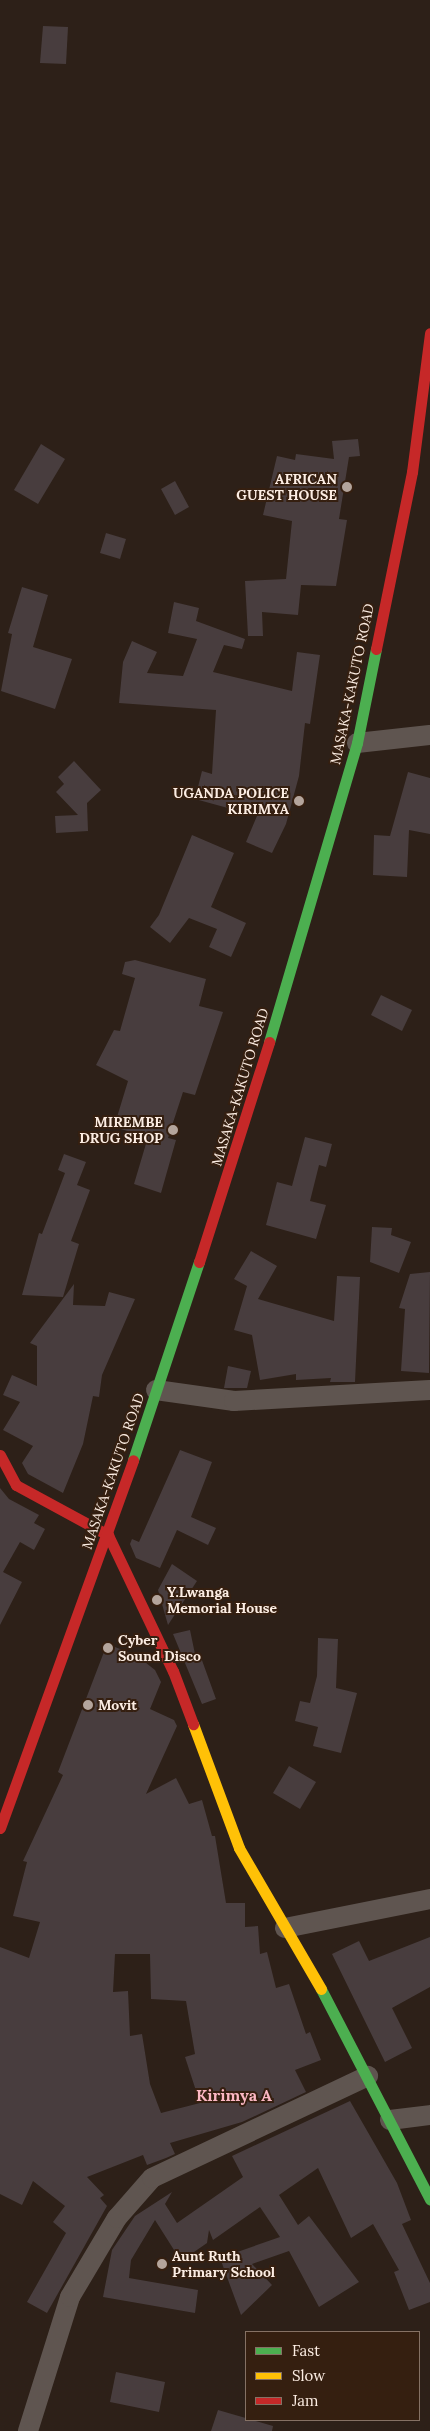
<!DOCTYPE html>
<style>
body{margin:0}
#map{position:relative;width:430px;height:2431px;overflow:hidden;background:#2d2018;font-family:Lora,serif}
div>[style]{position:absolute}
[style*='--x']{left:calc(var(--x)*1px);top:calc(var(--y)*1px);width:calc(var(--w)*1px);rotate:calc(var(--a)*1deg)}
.building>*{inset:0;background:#483d3e}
.street>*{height:20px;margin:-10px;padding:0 10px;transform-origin:10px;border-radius:10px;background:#5f5550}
.fast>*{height:11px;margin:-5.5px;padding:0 5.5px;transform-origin:5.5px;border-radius:5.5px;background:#4caf50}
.slow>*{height:11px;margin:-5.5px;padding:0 5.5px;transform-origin:5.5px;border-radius:5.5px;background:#ffc107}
.jam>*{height:11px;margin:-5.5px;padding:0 5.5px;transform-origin:5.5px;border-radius:5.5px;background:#c62828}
.dots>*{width:14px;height:14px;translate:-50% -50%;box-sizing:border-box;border:2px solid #351f10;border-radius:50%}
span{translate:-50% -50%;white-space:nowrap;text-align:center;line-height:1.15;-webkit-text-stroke:4px #351f10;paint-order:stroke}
.poi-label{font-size:14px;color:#fcede3;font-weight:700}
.right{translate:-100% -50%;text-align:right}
.left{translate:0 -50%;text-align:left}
.street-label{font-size:14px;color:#fcede3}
.quarter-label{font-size:16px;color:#fcb8c4;font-weight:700}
.legend{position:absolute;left:245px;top:2331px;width:175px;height:90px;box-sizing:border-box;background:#351f10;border:1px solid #857164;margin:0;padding:6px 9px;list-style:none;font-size:15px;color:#fcede3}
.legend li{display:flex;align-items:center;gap:10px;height:25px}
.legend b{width:25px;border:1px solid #857164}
</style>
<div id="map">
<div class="building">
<div style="clip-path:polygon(43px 26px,68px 27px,66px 64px,40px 63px)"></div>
<div style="clip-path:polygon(358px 439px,360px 456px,349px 457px,339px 519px,347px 520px,336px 586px,301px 585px,298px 615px,262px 612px,263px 636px,248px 636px,245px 581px,286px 579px,292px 521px,263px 515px,277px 456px,295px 460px,296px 454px,334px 459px,332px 441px)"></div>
<div style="clip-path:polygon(41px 444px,65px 459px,38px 504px,14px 490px)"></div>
<div style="clip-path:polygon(175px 481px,189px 507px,175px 515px,161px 489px)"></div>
<div style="clip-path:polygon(106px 533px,126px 539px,120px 559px,100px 553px)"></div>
<div style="clip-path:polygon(22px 587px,48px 595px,33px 647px,72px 659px,55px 709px,1px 691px,12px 634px,8px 633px)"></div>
<div style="clip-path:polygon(174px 602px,199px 608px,196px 621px,245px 639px,242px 649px,224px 645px,213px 672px,292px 691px,297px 652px,320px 655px,310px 724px,305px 723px,299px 776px,286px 824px,272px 853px,246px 842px,257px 816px,195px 799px,202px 771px,212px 774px,216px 710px,119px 703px,123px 662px,132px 641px,157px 652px,147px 673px,183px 676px,197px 639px,168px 633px)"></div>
<div style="clip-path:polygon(74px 761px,101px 790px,87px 803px,88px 831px,56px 833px,55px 816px,78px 815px,56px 792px,64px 784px,58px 777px)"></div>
<div style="clip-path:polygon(408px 772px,430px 778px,430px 834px,409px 830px,407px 877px,373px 875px,374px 835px,390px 836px)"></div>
<div style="clip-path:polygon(192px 835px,234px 853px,211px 907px,246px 923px,231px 957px,209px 947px,217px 929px,189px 918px,170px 943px,150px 927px,159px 915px)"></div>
<div style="clip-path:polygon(135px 960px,206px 979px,199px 1006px,223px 1012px,195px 1095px,183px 1092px,168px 1138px,176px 1140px,161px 1193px,134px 1184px,148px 1137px,114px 1127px,128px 1081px,96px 1065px,114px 1030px,120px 1031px,135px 978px,122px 974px,125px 962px)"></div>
<div style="clip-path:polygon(381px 995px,412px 1010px,402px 1031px,371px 1015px)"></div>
<div style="clip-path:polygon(305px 1137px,332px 1144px,326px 1167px,319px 1165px,310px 1201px,326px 1205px,316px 1239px,266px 1225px,277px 1182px,292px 1186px)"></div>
<div style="clip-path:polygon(64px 1154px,86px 1162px,77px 1185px,90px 1190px,71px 1241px,79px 1244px,63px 1297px,22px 1295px,39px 1233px,42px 1234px,65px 1173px,58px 1170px)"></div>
<div style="clip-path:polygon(372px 1227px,392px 1228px,391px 1235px,411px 1242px,399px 1273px,370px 1262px)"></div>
<div style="clip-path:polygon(251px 1251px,277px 1266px,258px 1299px,334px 1321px,337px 1276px,360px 1277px,355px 1382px,330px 1382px,331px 1378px,296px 1380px,296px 1374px,260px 1380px,252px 1335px,234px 1330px,247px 1286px,234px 1279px)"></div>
<div style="clip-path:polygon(430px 1272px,429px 1373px,401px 1371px,405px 1309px,399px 1308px,410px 1274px)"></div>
<div style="clip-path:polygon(74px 1284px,73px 1305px,105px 1306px,109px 1292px,135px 1299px,102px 1375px,99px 1397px,93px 1396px,83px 1444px,63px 1493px,28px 1474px,22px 1463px,33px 1446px,3px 1430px,20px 1402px,3px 1395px,12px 1375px,37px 1386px,37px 1346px,30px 1343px)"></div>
<div style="clip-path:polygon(228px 1366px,251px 1371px,247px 1388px,224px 1388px)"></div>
<div style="clip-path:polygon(180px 1450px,212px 1462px,191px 1517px,216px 1528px,208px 1545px,177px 1530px,160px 1568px,136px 1558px,130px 1544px,132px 1539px,139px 1542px)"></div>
<div style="clip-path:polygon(0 1488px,9px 1499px,39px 1515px,34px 1523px,45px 1529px,34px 1550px,20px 1542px,3px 1572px,22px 1582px,0 1625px)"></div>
<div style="clip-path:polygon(172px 1564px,197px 1581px,168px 1625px,158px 1590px)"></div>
<div style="clip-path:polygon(190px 1630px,195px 1654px,199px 1652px,216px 1699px,202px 1704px,173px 1634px)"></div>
<div style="clip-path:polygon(318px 1638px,338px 1639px,336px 1688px,357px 1693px,341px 1753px,313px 1746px,318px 1727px,295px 1721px,300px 1701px,310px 1703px,317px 1676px)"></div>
<div style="clip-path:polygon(evenodd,107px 1644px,136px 1655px,155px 1670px,161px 1682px,150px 1709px,174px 1720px,177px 1726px,146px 1794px,176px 1778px,189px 1804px,202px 1800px,212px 1836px,215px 1836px,226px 1903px,245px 1903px,245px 1927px,258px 1926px,260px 1954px,267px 1952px,276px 1988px,289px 1984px,306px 2034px,310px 2032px,321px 2060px,295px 2070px,306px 2092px,242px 2122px,170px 2143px,175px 2154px,166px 2158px,147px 2165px,143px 2155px,87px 2177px,104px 2195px,100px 2198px,107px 2206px,47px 2313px,27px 2302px,66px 2233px,53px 2222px,65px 2206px,33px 2181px,22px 2205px,0 2194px,0 1947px,29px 1958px,40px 1922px,13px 1916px,27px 1862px,23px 1861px,63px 1775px,58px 1772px,107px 1644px,115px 1954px,150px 1954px,151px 1999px,186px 2001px,195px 2054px,185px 2057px,200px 2103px,161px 2113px,150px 2084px,142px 2034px,130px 2036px,128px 1991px,113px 1992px,115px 1954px)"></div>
<div style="clip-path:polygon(289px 1766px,316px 1782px,300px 1809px,273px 1793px)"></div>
<div style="clip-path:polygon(430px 1937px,430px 1987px,392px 2008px,412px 2048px,385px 2062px,332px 1954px,359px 1941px,369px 1961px)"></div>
<div style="clip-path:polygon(350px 2101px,397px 2183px,411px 2220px,402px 2224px,430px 2283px,430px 2302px,409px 2310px,394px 2272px,399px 2270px,373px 2224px,351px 2238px,318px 2168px,279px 2195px,298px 2225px,309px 2216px,359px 2282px,319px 2307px,289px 2251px,252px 2264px,272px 2285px,241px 2315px,220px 2258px,280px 2237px,260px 2207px,213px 2240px,209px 2230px,207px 2243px,181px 2261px,155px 2220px,131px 2260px,129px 2278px,198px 2290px,195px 2313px,103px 2297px,112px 2250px,135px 2216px,172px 2192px,165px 2204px,177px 2223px,243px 2177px,232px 2156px)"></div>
<div style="clip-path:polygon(116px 2372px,165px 2382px,159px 2412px,110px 2402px)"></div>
<div style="clip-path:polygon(218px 2410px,273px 2426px,272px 2431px,211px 2431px)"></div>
</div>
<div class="street">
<div style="--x:357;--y:743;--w:73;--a:-6.3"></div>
<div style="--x:156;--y:1390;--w:79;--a:8"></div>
<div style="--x:234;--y:1401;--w:196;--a:-3.2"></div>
<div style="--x:285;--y:1928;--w:148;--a:-11.3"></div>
<div style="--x:390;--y:2120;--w:40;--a:-7.1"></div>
<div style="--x:28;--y:2431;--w:140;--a:-72.6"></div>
<div style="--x:70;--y:2297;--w:92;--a:-59.3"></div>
<div style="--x:117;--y:2218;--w:53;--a:-48.8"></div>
<div style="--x:152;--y:2178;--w:239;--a:-25.3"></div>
</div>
<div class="fast">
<div style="--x:269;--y:1042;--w:312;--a:-73.6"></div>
<div style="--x:357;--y:743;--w:96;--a:-78.6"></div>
<div style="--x:133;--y:1460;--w:209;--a:-71.6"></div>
<div style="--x:321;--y:1989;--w:237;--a:62.6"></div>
</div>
<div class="slow">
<div style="--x:193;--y:1724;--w:132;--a:69.6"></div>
<div style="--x:239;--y:1848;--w:163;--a:59.8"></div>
</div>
<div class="jam">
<div style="--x:376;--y:649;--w:181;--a:-78.5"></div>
<div style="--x:412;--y:472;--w:140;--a:-82.6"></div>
<div style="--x:199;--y:1262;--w:231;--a:-72.3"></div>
<div style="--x:0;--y:1455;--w:34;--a:62"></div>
<div style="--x:16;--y:1485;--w:105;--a:28.5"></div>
<div style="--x:108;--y:1535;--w:151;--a:64.5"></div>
<div style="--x:173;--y:1671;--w:57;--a:69.3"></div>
<div style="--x:0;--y:1828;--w:391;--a:-70.1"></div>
</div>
<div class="dots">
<div style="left:347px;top:487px;background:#b4a59c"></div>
<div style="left:299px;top:801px;background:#b4a59c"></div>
<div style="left:173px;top:1130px;background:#b4a59c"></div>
<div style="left:157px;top:1600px;background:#b4a59c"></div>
<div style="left:108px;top:1648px;background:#b4a59c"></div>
<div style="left:88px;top:1705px;background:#b4a59c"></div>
<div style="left:162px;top:2264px;background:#b4a59c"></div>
</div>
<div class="poi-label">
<span class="right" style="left:337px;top:487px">AFRICAN<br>GUEST HOUSE</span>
<span class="right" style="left:289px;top:801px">UGANDA POLICE<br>KIRIMYA</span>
<span class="right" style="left:163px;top:1130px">MIREMBE<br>DRUG SHOP</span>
<span class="left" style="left:167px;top:1600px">Y.Lwanga<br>Memorial House</span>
<span class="left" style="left:118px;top:1648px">Cyber<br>Sound Disco</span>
<span class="left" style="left:98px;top:1705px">Movit</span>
<span class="left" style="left:172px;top:2264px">Aunt Ruth<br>Primary School</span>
</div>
<div class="street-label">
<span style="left:352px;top:684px;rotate:-78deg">MASAKA-KAKUTO ROAD</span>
<span style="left:240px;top:1087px;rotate:-73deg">MASAKA-KAKUTO ROAD</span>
<span style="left:113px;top:1471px;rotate:-71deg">MASAKA-KAKUTO ROAD</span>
</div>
<div class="quarter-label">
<span style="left:234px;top:2095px">Kirimya A</span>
</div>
<ul class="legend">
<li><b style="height:6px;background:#4caf50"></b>Fast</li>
<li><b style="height:6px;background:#ffc107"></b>Slow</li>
<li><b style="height:6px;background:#c62828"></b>Jam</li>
</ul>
</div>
